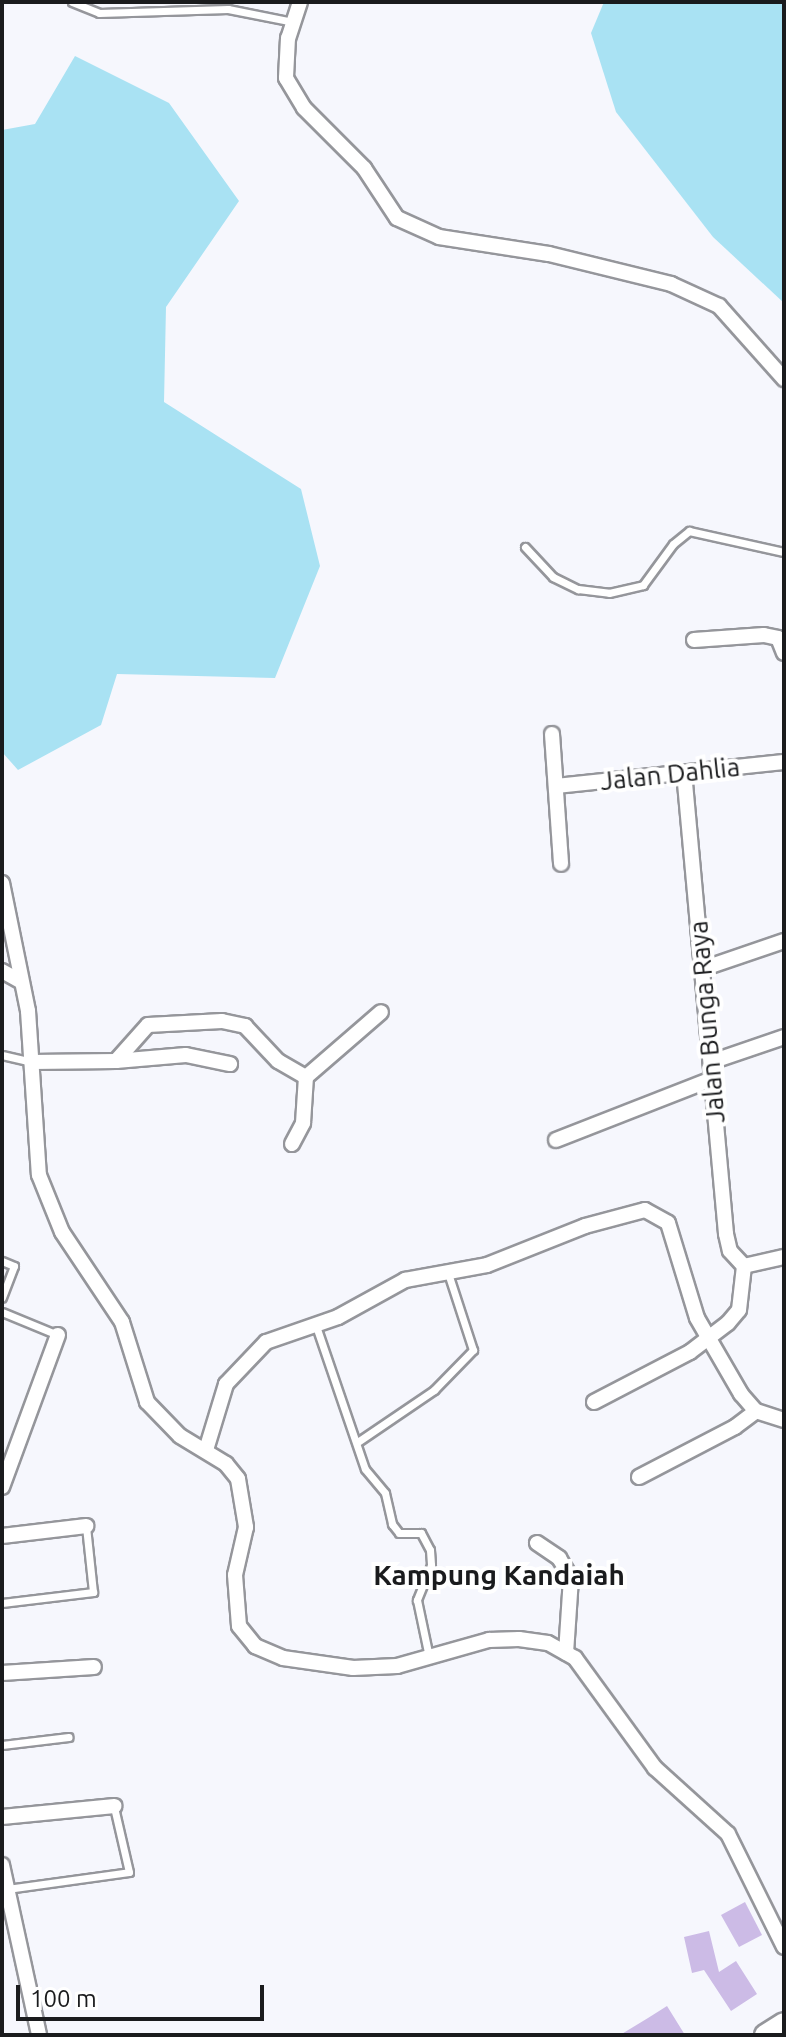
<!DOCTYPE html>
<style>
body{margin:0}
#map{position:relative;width:786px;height:2037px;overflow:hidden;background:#f6f7fd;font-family:Ubuntu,sans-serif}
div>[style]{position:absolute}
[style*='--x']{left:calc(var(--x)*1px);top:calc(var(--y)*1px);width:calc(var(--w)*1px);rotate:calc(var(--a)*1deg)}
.water>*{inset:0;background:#a9e2f3}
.building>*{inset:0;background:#ccbbe6}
.roads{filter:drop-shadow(2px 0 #95969b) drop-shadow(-2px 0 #95969b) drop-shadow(0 2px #95969b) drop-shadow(0 -2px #95969b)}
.service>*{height:7px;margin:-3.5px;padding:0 3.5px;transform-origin:3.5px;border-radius:3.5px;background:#fff}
.minor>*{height:14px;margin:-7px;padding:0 7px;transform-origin:7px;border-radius:7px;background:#fff}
.secondary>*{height:20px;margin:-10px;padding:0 10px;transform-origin:10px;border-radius:10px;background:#fff}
span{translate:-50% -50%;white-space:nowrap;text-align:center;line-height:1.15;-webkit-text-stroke:8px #fff;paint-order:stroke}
.street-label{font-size:26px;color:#1a1b1d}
.neighbourhood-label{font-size:28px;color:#1a1b1d;font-weight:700}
.frame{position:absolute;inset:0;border:4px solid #1a1b1d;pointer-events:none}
.scale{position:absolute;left:16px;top:1985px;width:248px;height:36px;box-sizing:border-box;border:4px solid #1a1b1d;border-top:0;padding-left:10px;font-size:24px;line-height:28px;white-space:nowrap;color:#1a1b1d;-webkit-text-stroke:6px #fff;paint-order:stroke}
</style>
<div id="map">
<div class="water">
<div style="clip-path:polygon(604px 2px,784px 2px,784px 303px,713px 237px,616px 112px,591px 33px)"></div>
<div style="clip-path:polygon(75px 56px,169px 103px,239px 201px,166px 307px,164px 402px,301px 489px,320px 566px,275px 678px,117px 674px,101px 725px,18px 770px,2px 752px,2px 130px,35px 124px)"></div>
</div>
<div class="building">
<div style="clip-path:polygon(745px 1902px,762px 1935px,739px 1947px,721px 1915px)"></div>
<div style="clip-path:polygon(709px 1931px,719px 1972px,736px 1961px,757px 1994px,731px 2011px,704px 1970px,692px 1973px,684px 1937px)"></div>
<div style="clip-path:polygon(667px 2006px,685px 2035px,620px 2035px,648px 2018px)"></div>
</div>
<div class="roads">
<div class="service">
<div style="--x:72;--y:2;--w:29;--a:22"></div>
<div style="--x:99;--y:13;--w:129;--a:-1.8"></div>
<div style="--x:228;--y:9;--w:66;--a:11.3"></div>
<div style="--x:525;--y:547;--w:41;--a:47"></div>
<div style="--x:553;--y:577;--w:28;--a:26"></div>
<div style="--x:578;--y:589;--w:31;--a:7"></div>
<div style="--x:609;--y:593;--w:35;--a:-13"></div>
<div style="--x:643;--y:585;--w:51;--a:-53.8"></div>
<div style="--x:673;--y:544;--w:21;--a:-39"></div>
<div style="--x:689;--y:531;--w:97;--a:12.5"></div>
<div style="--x:2;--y:1055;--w:31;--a:13"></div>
<div style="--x:2;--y:1261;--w:13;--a:23"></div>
<div style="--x:14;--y:1266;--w:34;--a:111"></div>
<div style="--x:2;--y:1312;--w:61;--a:22.3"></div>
<div style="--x:316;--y:1326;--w:151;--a:71.1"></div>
<div style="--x:365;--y:1469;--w:31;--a:50"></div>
<div style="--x:385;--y:1493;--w:32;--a:77"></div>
<div style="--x:392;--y:1524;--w:11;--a:52"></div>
<div style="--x:399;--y:1533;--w:22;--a:0"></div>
<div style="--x:421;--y:1533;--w:19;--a:62"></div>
<div style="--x:430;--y:1550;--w:15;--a:86"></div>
<div style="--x:431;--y:1565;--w:38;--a:112"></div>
<div style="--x:417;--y:1600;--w:58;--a:78.1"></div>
<div style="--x:359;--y:1441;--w:91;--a:-34.2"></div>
<div style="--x:434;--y:1390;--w:56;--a:-45.7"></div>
<div style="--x:473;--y:1350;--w:81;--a:-108"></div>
<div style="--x:2;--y:1603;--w:92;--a:-6.9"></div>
<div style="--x:93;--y:1592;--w:66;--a:-96.1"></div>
<div style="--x:2;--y:1745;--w:67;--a:-6.8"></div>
<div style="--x:7;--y:1889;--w:123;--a:-7.9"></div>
<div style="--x:129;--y:1872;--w:67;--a:-103"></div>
</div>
<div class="minor">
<div style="--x:300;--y:2;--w:38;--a:108"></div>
<div style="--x:288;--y:38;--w:40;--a:92.9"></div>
<div style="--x:286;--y:78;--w:35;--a:59"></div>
<div style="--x:304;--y:108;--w:85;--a:45"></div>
<div style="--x:364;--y:168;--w:60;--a:56.6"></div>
<div style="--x:397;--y:218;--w:46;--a:24.3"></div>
<div style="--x:439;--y:237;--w:111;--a:8.8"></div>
<div style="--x:549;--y:254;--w:126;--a:13.8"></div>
<div style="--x:671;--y:284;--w:53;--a:24.6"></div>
<div style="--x:719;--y:306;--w:98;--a:48.3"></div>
<div style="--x:694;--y:640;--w:70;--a:-4.1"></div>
<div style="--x:764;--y:635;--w:14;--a:12"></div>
<div style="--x:778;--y:638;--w:16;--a:68"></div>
<div style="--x:552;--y:734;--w:130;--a:86"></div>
<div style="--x:684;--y:772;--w:464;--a:84.8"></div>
<div style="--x:726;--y:1234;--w:17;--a:77"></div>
<div style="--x:730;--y:1251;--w:21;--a:47"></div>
<div style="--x:556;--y:786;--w:229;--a:-6"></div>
<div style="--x:2;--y:883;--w:131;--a:78.5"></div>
<div style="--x:28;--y:1011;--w:164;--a:86.2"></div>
<div style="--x:39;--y:1175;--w:61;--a:68"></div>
<div style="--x:62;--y:1232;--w:108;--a:56.3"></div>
<div style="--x:122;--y:1322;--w:84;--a:72.6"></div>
<div style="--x:147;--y:1402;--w:47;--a:45.9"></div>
<div style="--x:180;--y:1436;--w:54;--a:31.3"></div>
<div style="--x:226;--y:1464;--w:19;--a:51"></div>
<div style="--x:238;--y:1479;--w:49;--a:80.5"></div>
<div style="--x:246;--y:1527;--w:49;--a:102.9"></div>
<div style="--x:235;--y:1575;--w:51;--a:85.5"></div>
<div style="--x:239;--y:1626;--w:26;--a:51"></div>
<div style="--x:255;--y:1646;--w:30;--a:23"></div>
<div style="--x:283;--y:1658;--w:71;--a:8.1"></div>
<div style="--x:353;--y:1668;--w:44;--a:-2.6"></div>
<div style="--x:397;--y:1666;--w:96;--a:-15.8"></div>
<div style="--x:489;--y:1640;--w:30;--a:-2"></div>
<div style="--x:519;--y:1639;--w:29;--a:8"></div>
<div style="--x:548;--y:1643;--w:31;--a:29"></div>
<div style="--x:575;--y:1658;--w:136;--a:54"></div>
<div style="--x:655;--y:1768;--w:98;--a:42.1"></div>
<div style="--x:728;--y:1834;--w:126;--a:63.6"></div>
<div style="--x:702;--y:969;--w:87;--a:-18.9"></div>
<div style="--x:2;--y:971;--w:21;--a:29"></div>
<div style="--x:116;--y:1061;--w:70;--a:-4.9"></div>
<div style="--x:186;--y:1055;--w:45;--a:11.6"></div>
<div style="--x:32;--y:1062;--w:84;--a:-0.7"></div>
<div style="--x:116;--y:1061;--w:48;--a:-48.4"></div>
<div style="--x:148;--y:1025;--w:74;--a:-3.1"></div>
<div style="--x:222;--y:1021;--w:24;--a:12"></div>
<div style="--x:245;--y:1026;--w:48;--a:46.7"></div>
<div style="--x:278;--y:1061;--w:32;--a:30"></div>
<div style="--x:711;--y:1062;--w:77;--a:-18.9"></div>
<div style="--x:556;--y:1140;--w:168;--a:-21.4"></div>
<div style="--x:292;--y:1144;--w:24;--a:-62"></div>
<div style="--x:303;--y:1123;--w:46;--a:-86.3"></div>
<div style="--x:306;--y:1077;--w:99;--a:-40.9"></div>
<div style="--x:744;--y:1266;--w:41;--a:-12.7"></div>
<div style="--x:594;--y:1402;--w:108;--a:-27.5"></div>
<div style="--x:690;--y:1352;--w:48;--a:-37.3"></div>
<div style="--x:728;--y:1323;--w:17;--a:-50"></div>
<div style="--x:739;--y:1310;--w:44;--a:-83.5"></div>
<div style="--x:206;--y:1450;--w:69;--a:-73.1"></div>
<div style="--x:226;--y:1384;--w:58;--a:-46.4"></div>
<div style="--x:266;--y:1342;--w:76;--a:-19.1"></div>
<div style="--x:338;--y:1317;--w:77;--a:-28.9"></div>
<div style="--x:405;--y:1280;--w:83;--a:-10.4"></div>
<div style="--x:487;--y:1265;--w:105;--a:-21.7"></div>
<div style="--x:585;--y:1226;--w:62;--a:-14.9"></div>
<div style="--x:645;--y:1210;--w:26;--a:29"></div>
<div style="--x:668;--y:1223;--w:99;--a:73"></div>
<div style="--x:697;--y:1318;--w:88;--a:59.9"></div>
<div style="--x:741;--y:1394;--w:23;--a:49"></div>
<div style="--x:756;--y:1411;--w:29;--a:18"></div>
<div style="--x:639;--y:1477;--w:108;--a:-27.5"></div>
<div style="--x:735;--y:1427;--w:26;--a:-37"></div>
<div style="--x:2;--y:1487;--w:162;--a:-69.8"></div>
<div style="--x:2;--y:1536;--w:85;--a:-6.8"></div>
<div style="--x:537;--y:1543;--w:27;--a:34"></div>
<div style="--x:559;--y:1558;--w:23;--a:59"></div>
<div style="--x:571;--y:1578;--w:75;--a:93.8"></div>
<div style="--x:2;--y:1673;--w:92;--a:-3.7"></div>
<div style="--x:2;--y:1817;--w:113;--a:-5.6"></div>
<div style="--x:2;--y:1865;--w:174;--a:77.7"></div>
</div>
<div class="secondary">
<div style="--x:765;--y:2035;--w:22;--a:-32"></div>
</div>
</div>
<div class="street-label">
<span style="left:670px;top:774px;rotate:-6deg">Jalan Dahlia</span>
<span style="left:707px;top:1022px;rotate:-95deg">Jalan Bunga Raya</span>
</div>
<div class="neighbourhood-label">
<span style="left:499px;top:1575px">Kampung Kandaiah</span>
</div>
<div class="frame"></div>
<div class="scale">100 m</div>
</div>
